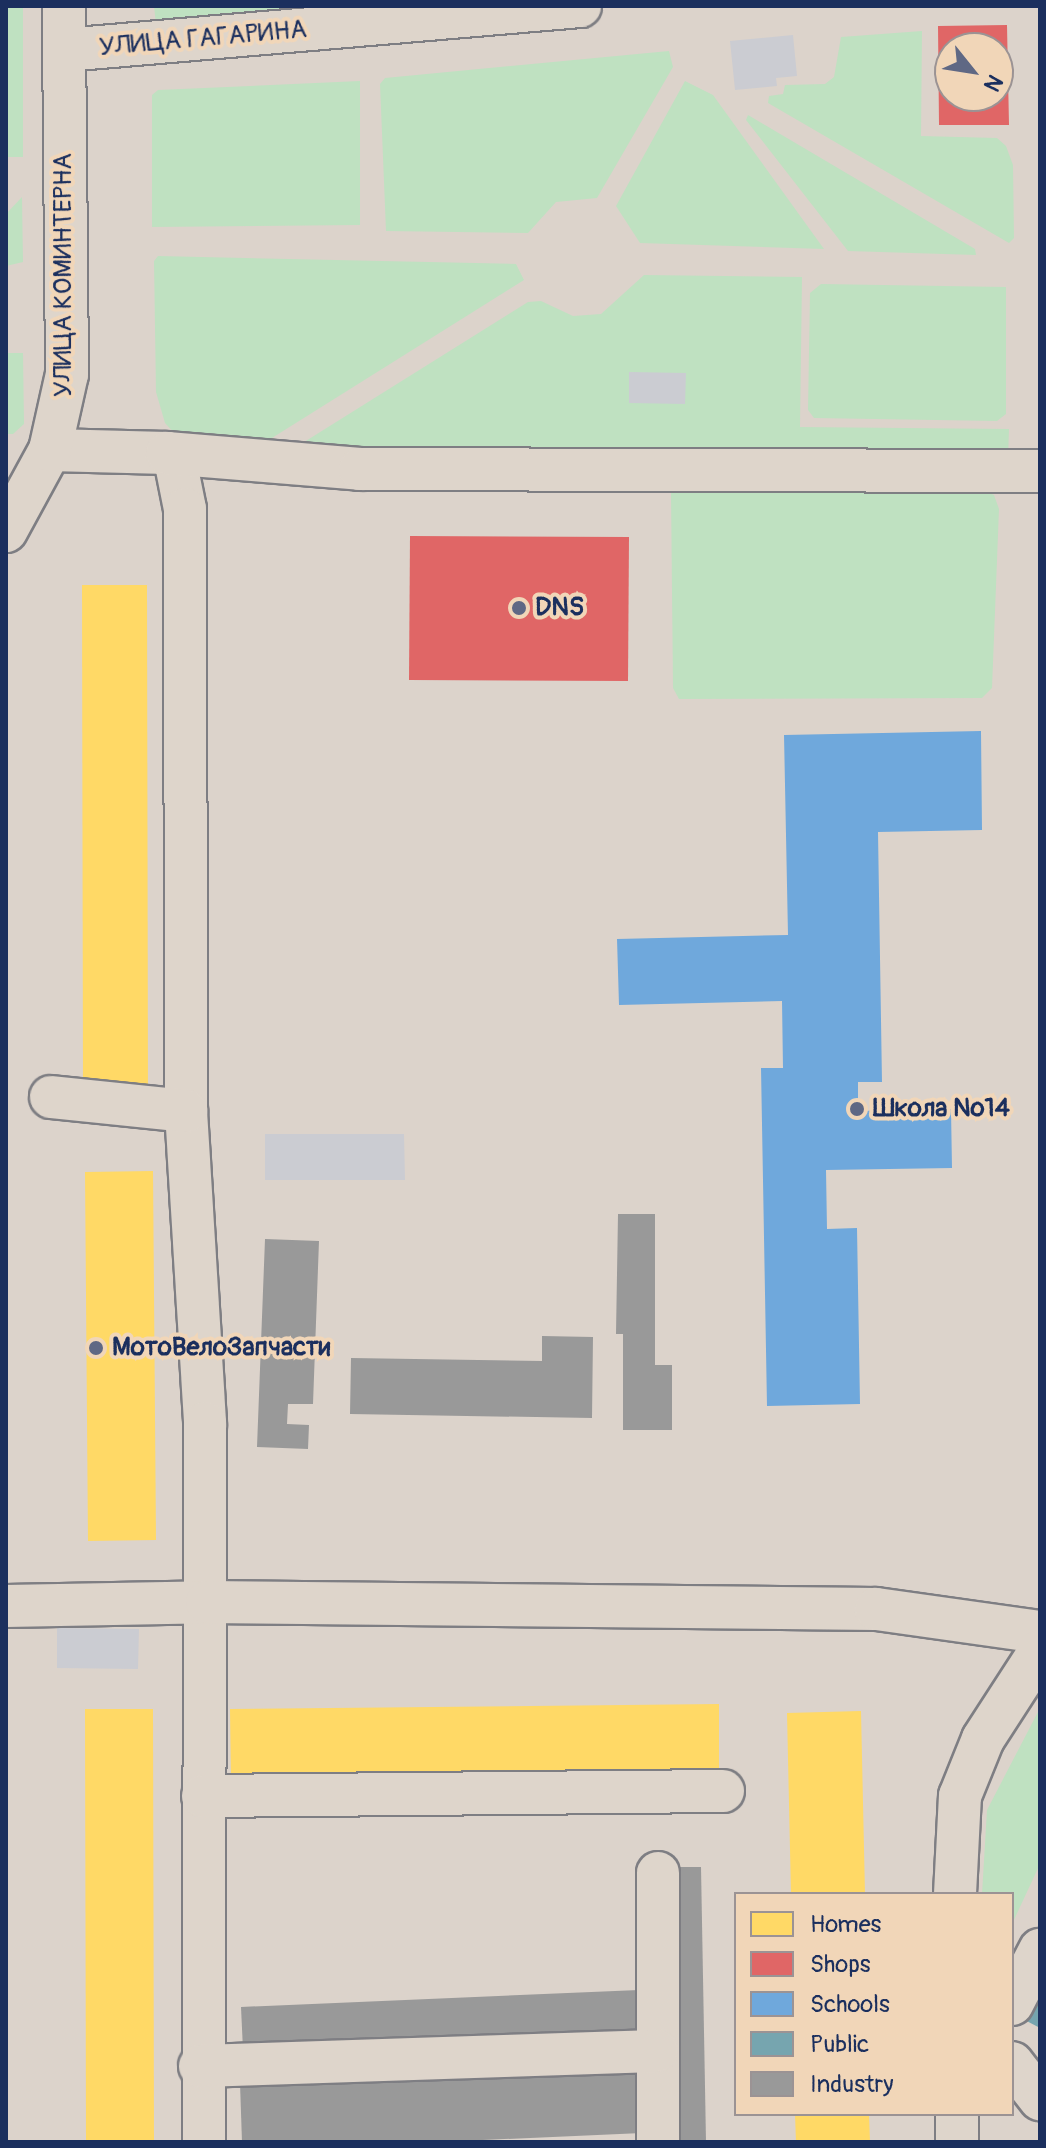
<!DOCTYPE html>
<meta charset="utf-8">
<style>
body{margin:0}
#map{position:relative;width:1046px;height:2148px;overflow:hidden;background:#dcd3cb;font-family:Pangolin,sans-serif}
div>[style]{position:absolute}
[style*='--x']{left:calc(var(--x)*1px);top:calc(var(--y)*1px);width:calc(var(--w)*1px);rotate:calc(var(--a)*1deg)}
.green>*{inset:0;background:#bfe1c1}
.homes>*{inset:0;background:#ffd966}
.shops>*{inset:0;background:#e06666}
.schools>*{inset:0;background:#6fa8dc}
.public>*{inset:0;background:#76a5af}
.industry>*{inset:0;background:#999}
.building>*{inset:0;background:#cbccd2}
.roads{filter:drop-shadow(2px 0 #7e7e83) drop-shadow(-2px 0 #7e7e83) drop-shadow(0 2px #7e7e83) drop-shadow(0 -2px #7e7e83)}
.minor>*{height:42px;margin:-21px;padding:0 21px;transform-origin:21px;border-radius:21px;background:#ded5cb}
.dots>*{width:22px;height:22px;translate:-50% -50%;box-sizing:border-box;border:4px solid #f1d6b8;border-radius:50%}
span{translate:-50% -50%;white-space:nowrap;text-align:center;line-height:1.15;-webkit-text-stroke:8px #f1d6b8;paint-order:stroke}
.street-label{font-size:26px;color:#1b2f5e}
.poi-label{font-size:26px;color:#1b2f5e;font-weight:700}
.left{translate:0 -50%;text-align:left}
.frame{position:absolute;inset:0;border:8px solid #1b2f5e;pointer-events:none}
.legend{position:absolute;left:734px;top:1892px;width:280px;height:224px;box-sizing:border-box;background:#f1d6b8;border:2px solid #9b9394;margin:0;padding:10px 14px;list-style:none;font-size:24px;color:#1b2f5e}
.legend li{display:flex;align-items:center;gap:16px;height:40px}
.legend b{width:40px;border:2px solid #9b9394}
.north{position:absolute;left:934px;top:32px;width:80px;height:80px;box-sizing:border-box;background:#f1d6b8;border:2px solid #9b9394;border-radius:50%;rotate:120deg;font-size:22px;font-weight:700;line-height:32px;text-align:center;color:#1b2f5e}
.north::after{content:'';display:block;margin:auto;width:28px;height:36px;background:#5f6884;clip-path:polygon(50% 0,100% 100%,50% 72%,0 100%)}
</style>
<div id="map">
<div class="green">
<div style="clip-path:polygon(6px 6px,23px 6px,23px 157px,6px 157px)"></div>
<div style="clip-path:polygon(154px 6px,356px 6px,157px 33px)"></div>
<div style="clip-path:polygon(922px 31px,921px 136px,997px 138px,1006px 146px,1013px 165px,1014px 238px,1009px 243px,768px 103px,769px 96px,783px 94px,785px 85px,825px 84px,834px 77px,841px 37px)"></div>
<div style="clip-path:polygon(669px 51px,673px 67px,597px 198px,556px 202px,528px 233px,386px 231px,380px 84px,385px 78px)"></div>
<div style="clip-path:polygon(360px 81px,360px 225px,152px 227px,152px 95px,158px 90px)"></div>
<div style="clip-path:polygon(685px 81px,713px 95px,824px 249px,640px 243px,616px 206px)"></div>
<div style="clip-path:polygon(748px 115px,975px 249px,976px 255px,848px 251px,746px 120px)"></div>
<div style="clip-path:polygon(22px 197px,23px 262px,6px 266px,6px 214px)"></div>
<div style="clip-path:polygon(158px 256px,516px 264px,524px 280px,253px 450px,176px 435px,165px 423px,156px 392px,154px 261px)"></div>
<div style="clip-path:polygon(644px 275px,802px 277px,800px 427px,1009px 429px,1008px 460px,301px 451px,301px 444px,528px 302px,541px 301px,573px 316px,601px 314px)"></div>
<div style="clip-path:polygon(821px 284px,1006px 287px,1006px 414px,997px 421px,814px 418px,808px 410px,810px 293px)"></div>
<div style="clip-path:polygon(6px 353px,23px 353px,24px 424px,13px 434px,6px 434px)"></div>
<div style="clip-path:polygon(681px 486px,978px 488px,994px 495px,999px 509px,992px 688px,982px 698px,679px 699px,673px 688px,671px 493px)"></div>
<div style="clip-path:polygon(1040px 1708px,1040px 1864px,1012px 1924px,1012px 1894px,982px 1894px,987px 1810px)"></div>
</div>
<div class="homes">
<div style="clip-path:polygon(82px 585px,147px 585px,148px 1097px,83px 1097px)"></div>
<div style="clip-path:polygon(153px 1171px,156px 1540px,88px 1541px,85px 1172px)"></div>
<div style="clip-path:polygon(719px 1704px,719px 1777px,231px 1782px,230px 1709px)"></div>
<div style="clip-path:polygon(85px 1709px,153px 1709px,154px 2142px,86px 2142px)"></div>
<div style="clip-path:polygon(861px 1711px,865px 1894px,791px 1894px,787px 1713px)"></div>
<div style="clip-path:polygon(795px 2114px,869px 2114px,870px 2142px,796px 2142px)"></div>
</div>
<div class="shops">
<div style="clip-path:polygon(evenodd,1007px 25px,1009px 125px,939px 125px,938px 26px,1007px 25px,950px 48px,998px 48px,998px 96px,950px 96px,950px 48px)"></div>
<div style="clip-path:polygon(410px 536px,629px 537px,628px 681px,409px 680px)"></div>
</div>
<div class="schools">
<div style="clip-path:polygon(981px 731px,982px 830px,878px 832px,882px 1082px,858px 1082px,858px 1111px,951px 1109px,952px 1168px,826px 1170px,827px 1229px,857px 1228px,860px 1404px,767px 1406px,761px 1068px,783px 1068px,782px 1001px,619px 1005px,617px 939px,788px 935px,784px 735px)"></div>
</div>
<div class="public">
<div style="clip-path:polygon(1040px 1983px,1040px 2028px,1021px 2018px)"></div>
</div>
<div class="industry">
<div style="clip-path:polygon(618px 1214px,655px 1214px,655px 1365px,672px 1365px,672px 1430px,623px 1430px,623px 1334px,616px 1334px)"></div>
<div style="clip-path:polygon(265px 1239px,319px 1241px,313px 1404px,288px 1404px,287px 1424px,309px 1425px,308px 1449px,257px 1447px)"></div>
<div style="clip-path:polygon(542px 1336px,593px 1337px,592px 1418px,350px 1414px,351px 1358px,542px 1361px)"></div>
<div style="clip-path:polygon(668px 1867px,701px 1867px,706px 2142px,673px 2142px)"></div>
<div style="clip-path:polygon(639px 1990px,641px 2032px,243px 2050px,241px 2007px)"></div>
<div style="clip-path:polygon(639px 2065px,642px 2133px,439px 2142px,242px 2142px,240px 2083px)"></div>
</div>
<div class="building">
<div style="clip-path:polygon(793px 35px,797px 76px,776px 78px,777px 86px,735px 90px,730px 41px)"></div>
<div style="clip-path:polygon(629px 372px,686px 373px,685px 404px,629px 403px)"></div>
<div style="clip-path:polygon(265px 1134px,404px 1134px,405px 1180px,265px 1180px)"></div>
<div style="clip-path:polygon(57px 1628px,139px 1629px,138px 1669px,57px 1668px)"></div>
</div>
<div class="roads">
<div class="minor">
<div style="--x:65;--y:50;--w:517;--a:-4.88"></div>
<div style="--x:50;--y:450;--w:117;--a:1.5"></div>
<div style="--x:167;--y:453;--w:14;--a:51"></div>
<div style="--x:176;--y:464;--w:46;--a:78.7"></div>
<div style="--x:185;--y:509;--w:602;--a:89.9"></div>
<div style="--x:186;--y:1111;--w:313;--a:86.5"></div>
<div style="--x:205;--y:1423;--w:719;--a:90.08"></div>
<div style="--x:167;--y:453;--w:194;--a:4.7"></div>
<div style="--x:360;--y:469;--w:680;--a:0.17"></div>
<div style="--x:6;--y:531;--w:92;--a:-61.5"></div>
<div style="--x:50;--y:450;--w:78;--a:-77.4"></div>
<div style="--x:67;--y:374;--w:368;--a:-90.5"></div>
<div style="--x:51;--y:1097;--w:136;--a:5.9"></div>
<div style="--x:6;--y:1606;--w:201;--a:-1.1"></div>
<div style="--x:207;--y:1602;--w:669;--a:0.6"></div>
<div style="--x:876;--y:1609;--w:166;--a:8"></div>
<div style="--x:203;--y:1796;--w:520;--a:-0.55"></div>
<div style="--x:658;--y:1873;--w:269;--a:90"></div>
<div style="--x:955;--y:1894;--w:98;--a:-87.1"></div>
<div style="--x:960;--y:1796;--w:61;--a:-68"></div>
<div style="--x:983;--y:1739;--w:105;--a:-57.1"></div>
<div style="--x:1012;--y:2004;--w:61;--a:-62.6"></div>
<div style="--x:1012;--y:2063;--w:46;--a:52.1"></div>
<div style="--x:200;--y:2066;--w:457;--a:-1.9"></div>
<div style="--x:957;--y:2114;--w:28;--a:90"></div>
</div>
</div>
<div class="dots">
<div style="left:519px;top:608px;background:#5f6884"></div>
<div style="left:857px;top:1109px;background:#5f6884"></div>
<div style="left:96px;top:1348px;background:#5f6884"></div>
</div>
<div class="street-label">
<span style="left:203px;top:39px;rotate:-5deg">УЛИЦА ГАГАРИНА</span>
<span style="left:64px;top:275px;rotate:-90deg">УЛИЦА КОМИНТЕРНА</span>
</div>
<div class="poi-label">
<span class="left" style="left:535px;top:608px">DNS</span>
<span class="left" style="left:873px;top:1109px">Школа №14</span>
<span class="left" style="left:112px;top:1348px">МотоВелоЗапчасти</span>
</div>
<div class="frame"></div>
<ul class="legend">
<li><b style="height:22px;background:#ffd966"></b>Homes</li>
<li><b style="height:22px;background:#e06666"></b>Shops</li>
<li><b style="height:22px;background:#6fa8dc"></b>Schools</li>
<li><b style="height:22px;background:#76a5af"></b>Public</li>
<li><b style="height:22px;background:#999"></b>Industry</li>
</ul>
<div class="north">N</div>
</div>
